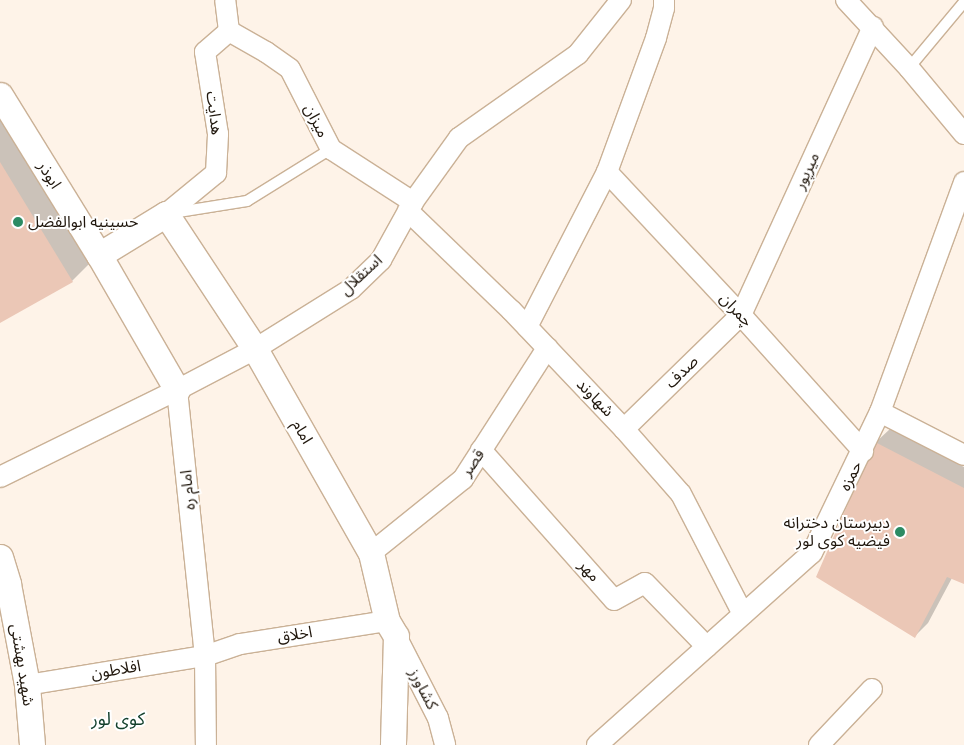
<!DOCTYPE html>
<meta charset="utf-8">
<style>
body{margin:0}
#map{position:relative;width:964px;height:745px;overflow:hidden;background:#fef3e8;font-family:"Public Sans","Noto Sans Arabic",sans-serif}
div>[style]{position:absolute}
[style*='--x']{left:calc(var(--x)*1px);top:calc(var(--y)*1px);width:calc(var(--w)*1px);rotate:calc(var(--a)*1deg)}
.shadow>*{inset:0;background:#0003}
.building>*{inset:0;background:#ebc7b6}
.roads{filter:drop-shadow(1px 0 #cab196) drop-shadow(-1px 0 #cab196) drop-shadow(0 1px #cab196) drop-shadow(0 -1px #cab196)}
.service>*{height:10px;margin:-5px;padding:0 5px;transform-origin:5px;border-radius:5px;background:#fff}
.minor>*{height:20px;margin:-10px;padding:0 10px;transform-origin:10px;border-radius:10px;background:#fff}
.tertiary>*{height:25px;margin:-12.5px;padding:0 12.5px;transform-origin:12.5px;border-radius:12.5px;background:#fff}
.dots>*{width:14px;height:14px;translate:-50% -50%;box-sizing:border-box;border:2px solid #fff;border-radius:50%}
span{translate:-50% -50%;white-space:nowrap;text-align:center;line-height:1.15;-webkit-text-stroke:4px #fff;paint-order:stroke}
.street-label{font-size:16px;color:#20170d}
.poi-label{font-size:16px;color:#20170d}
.left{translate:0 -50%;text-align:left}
.right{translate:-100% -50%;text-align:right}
.neighbourhood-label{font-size:18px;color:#13402c}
</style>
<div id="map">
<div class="shadow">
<div style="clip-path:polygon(0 116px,90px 263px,72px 281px,0 322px)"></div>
<div style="clip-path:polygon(890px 429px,964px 467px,964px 583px,952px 578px,928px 623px,915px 636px,876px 442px)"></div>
</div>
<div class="building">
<div style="clip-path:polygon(0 162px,73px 282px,0 323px)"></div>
<div style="clip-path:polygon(875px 442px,964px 488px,964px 584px,947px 577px,915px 638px,816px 577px)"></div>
</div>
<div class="roads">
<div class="service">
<div style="--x:909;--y:68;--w:86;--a:-50.2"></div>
<div style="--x:172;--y:213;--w:76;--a:-9.1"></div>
<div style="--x:247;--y:201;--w:99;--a:-31.8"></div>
</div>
<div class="minor">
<div style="--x:846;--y:0;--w:93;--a:47.2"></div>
<div style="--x:909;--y:68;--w:86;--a:50.2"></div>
<div style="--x:229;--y:31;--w:43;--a:29.6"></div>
<div style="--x:266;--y:52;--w:29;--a:35"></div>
<div style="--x:290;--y:69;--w:90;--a:62.9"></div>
<div style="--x:331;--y:149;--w:98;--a:32.9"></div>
<div style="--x:607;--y:172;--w:196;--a:46.9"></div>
<div style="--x:741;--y:315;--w:183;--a:48.1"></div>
<div style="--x:408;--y:211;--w:143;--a:43.9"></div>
<div style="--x:511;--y:310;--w:164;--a:46.5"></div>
<div style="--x:624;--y:429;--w:86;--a:48.8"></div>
<div style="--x:681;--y:494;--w:135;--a:62.7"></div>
<div style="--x:166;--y:214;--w:65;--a:-39.4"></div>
<div style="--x:216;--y:173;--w:39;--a:-87"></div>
<div style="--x:218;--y:134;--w:83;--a:-99"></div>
<div style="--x:205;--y:52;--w:32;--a:-41"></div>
<div style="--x:229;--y:31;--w:31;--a:-97"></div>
<div style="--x:527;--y:327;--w:174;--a:-62.7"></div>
<div style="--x:607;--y:172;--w:143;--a:-69.9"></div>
<div style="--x:656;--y:38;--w:31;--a:-75"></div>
<div style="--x:664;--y:8;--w:8;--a:-90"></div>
<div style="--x:177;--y:390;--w:267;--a:84"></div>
<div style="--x:205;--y:656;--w:89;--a:89.4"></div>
<div style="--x:880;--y:412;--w:94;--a:27.1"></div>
<div style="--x:624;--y:429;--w:163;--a:-44.3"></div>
<div style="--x:741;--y:315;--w:317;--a:-65.4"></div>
<div style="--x:481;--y:450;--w:200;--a:48.4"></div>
<div style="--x:614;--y:600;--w:35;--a:-29"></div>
<div style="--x:645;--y:583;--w:89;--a:45.9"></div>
<div style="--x:0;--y:477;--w:197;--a:-26.2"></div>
<div style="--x:177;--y:390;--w:88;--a:-27.7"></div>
<div style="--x:255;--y:349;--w:113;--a:-32"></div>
<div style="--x:351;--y:289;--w:42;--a:-44"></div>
<div style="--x:381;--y:260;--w:66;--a:-61.1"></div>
<div style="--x:413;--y:202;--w:79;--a:-54.3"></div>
<div style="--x:459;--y:138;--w:146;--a:-35.2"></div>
<div style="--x:578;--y:54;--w:69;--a:-51.5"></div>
<div style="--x:371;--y:553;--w:118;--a:-38.8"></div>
<div style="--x:463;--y:479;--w:156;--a:-57.3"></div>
<div style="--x:396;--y:636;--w:92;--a:62.9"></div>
<div style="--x:438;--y:718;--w:28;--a:75"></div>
<div style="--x:27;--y:685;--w:180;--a:-9.3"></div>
<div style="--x:205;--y:656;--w:37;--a:-19"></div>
<div style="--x:240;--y:644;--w:149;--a:-8.9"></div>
<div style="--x:597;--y:745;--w:288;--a:-41.8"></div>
<div style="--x:812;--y:553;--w:157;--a:-64.3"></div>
<div style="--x:880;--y:412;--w:245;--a:-69.9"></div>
<div style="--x:819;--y:745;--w:77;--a:-46.6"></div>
</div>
<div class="tertiary">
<div style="--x:0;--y:95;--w:188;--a:58.3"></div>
<div style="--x:99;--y:255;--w:156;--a:60"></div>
<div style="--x:99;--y:255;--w:79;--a:-31.5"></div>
<div style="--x:166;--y:214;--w:162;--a:56.6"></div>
<div style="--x:255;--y:349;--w:235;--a:60.4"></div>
<div style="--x:371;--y:553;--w:70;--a:76.8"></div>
<div style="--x:387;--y:621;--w:17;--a:59"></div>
<div style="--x:396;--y:636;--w:109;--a:91.6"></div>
<div style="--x:0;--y:557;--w:28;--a:73"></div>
<div style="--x:8;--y:584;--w:103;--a:79.3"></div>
<div style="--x:27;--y:685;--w:60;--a:85.2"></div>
</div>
</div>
<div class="dots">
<div style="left:18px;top:222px;background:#2c8b63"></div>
<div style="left:900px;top:532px;background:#2c8b63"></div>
</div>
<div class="street-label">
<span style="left:214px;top:113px;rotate:83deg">هدایت</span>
<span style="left:316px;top:121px;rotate:63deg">میزان</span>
<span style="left:807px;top:171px;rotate:-65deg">میرپور</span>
<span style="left:49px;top:175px;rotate:58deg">ابوذر</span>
<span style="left:361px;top:275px;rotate:-43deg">استقلال</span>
<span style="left:736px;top:310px;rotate:47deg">چمران</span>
<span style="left:682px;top:372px;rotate:-44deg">صدف</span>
<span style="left:595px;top:398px;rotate:46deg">شهاوند</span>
<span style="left:302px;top:432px;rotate:60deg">امام</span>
<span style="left:473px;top:463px;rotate:-56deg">قصر</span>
<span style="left:851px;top:476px;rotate:-64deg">حمزه</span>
<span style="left:188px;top:490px;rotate:-96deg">امام ره</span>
<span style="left:589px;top:571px;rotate:48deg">مهر</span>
<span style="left:295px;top:635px;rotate:-9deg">اخلاق</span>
<span style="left:22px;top:665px;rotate:81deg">شهید بهشتی</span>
<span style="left:116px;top:670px;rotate:-9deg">افلاطون</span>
<span style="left:423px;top:689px;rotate:63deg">کشاورز</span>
</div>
<div class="poi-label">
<span class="left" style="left:28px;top:222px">حسینیه ابوالفضل</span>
<span class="right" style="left:890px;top:532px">دبیرستان دخترانه<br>فیضیه کوی لور</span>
</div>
<div class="neighbourhood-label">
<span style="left:118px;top:719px">کوی لور</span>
</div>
</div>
